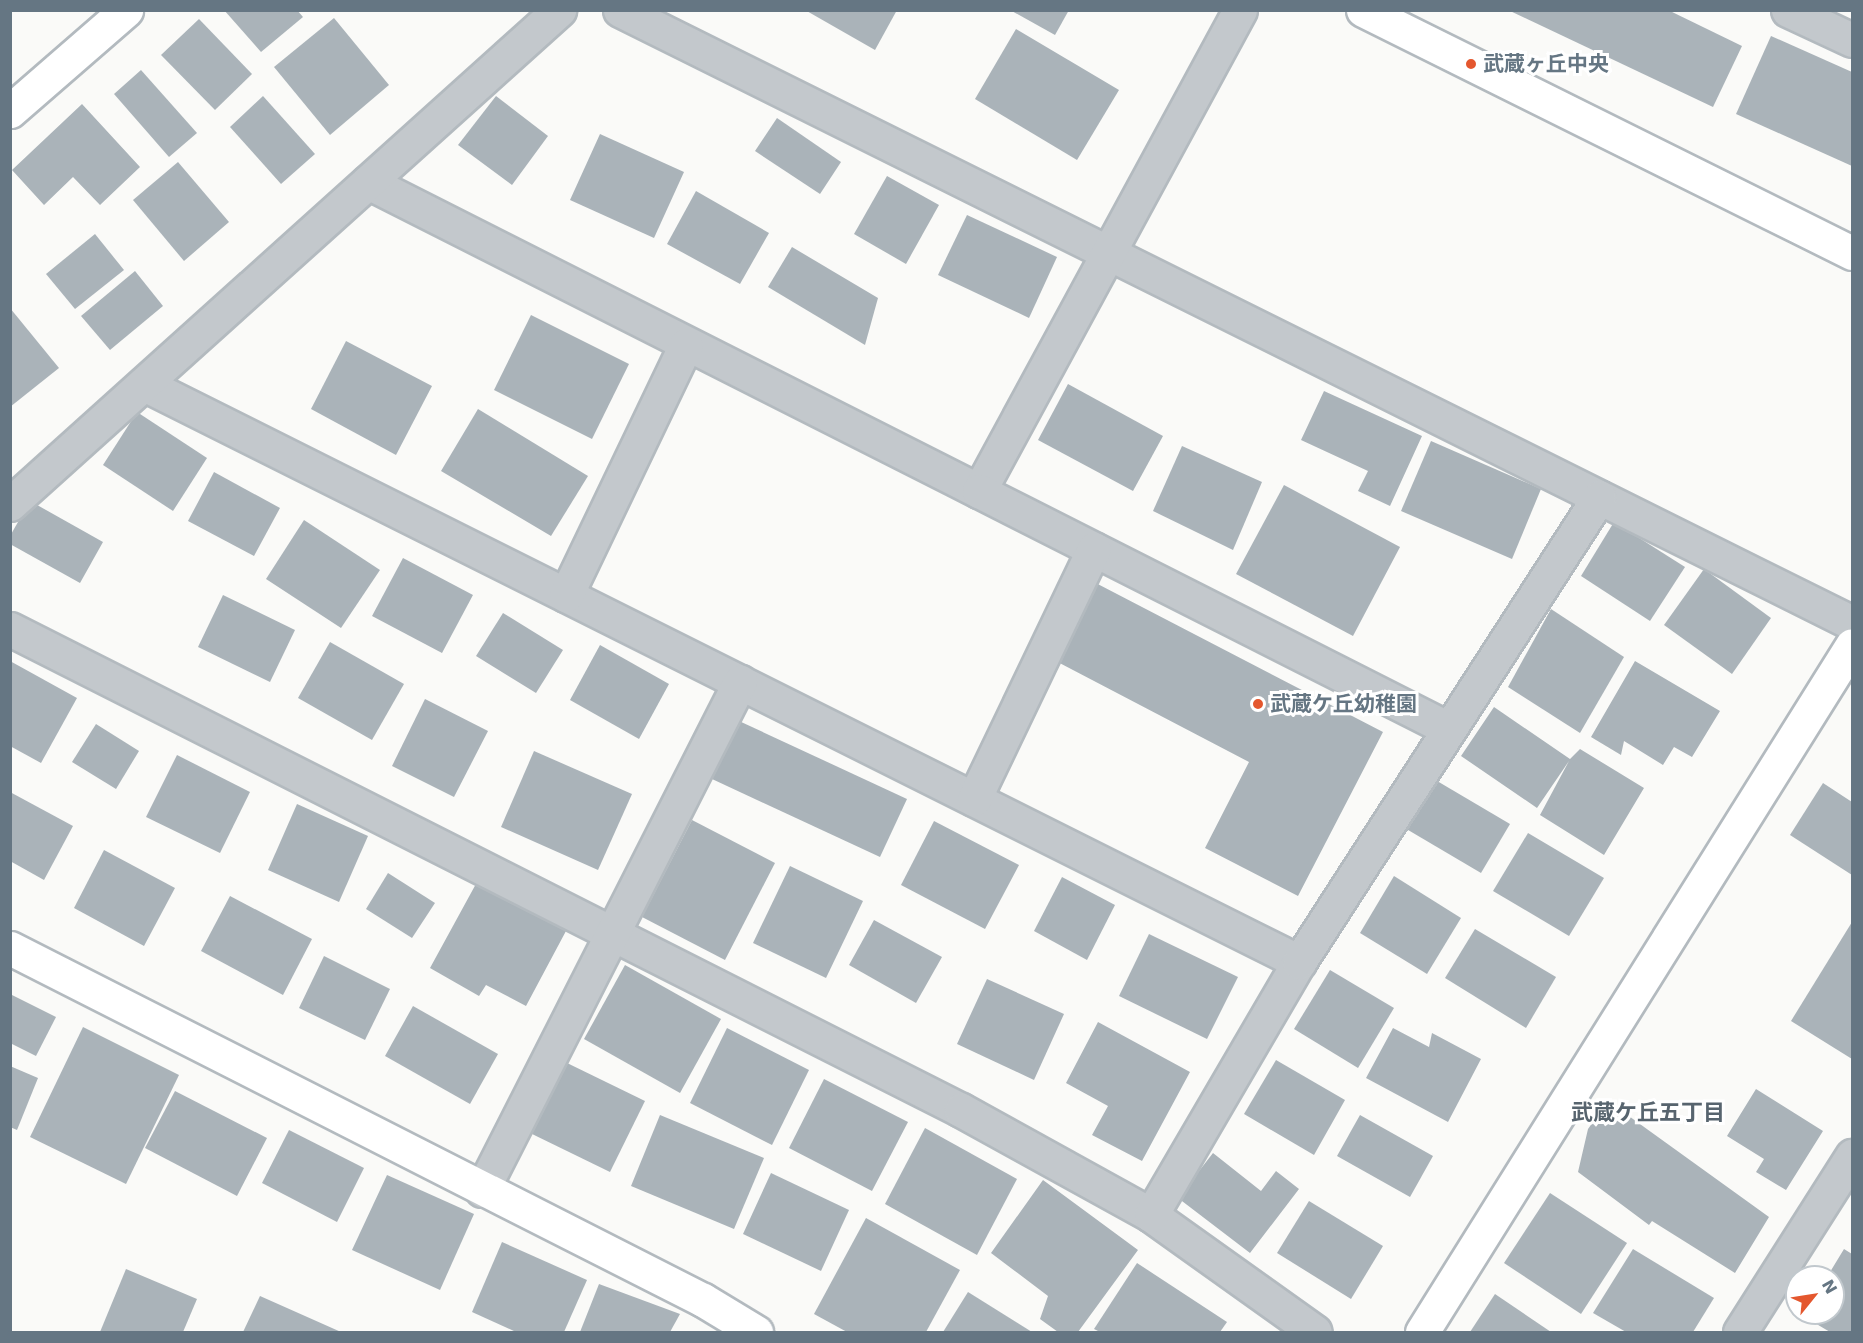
<!DOCTYPE html>
<meta charset="utf-8">
<style>
body{margin:0}
#map{position:relative;width:1863px;height:1343px;overflow:hidden;background:#fafaf8;font-family:"DejaVu Sans","Noto Sans JP",sans-serif}
div>[style]{position:absolute}
[style*='--x']{left:calc(var(--x)*1px);top:calc(var(--y)*1px);width:calc(var(--w)*1px);rotate:calc(var(--a)*1deg)}
.building>*{inset:0;background:#aab3b9}
.roads{filter:drop-shadow(2px 0 #b3babf) drop-shadow(-2px 0 #b3babf) drop-shadow(0 2px #b3babf) drop-shadow(0 -2px #b3babf)}
.street>*{height:33px;margin:-16.5px;padding:0 16.5px;transform-origin:16.5px;border-radius:16.5px;background:#c3c8cc}
.secondary>*{height:33px;margin:-16.5px;padding:0 16.5px;transform-origin:16.5px;border-radius:16.5px;background:#fff}
.dots>*{width:16px;height:16px;translate:-50% -50%;box-sizing:border-box;border:3px solid #fff;border-radius:50%}
span{translate:-50% -50%;white-space:nowrap;text-align:center;line-height:1.15;-webkit-text-stroke:6px #fff;paint-order:stroke}
.poi-label{font-size:21px;color:#657683;font-weight:700}
.left{translate:0 -50%;text-align:left}
.neighbourhood-label{font-size:22px;color:#57646e;font-weight:700}
.frame{position:absolute;inset:0;border:12px solid #657683;pointer-events:none}
.north{position:absolute;left:1785px;top:1265px;width:60px;height:60px;box-sizing:border-box;background:#fff;border:2px solid #c1c8cd;border-radius:50%;rotate:60deg;font-size:16px;font-weight:700;line-height:24px;text-align:center;color:#657683}
.north::after{content:'';display:block;margin:auto;width:21px;height:27px;background:#e4572e;clip-path:polygon(50% 0,100% 100%,50% 72%,0 100%)}
</style>
<div id="map">
<div class="building">
<div style="clip-path:polygon(224px 10px,297px 10px,303px 17px,261px 52px)"></div>
<div style="clip-path:polygon(805px 10px,897px 10px,875px 50px)"></div>
<div style="clip-path:polygon(1010px 10px,1069px 10px,1055px 35px)"></div>
<div style="clip-path:polygon(1508px 10px,1668px 10px,1742px 46px,1713px 107px)"></div>
<div style="clip-path:polygon(334px 18px,389px 85px,330px 135px,274px 67px)"></div>
<div style="clip-path:polygon(199px 19px,252px 74px,215px 110px,161px 55px)"></div>
<div style="clip-path:polygon(1016px 29px,1119px 90px,1077px 160px,975px 99px)"></div>
<div style="clip-path:polygon(1771px 36px,1852px 72px,1852px 166px,1736px 114px)"></div>
<div style="clip-path:polygon(141px 70px,197px 133px,169px 157px,114px 94px)"></div>
<div style="clip-path:polygon(263px 96px,315px 154px,281px 184px,230px 127px)"></div>
<div style="clip-path:polygon(496px 96px,548px 136px,512px 185px,458px 145px)"></div>
<div style="clip-path:polygon(82px 104px,140px 167px,100px 205px,73px 177px,44px 205px,12px 170px)"></div>
<div style="clip-path:polygon(777px 118px,841px 162px,820px 194px,755px 151px)"></div>
<div style="clip-path:polygon(600px 134px,684px 172px,654px 238px,570px 200px)"></div>
<div style="clip-path:polygon(178px 162px,229px 222px,184px 261px,133px 200px)"></div>
<div style="clip-path:polygon(887px 176px,939px 205px,906px 264px,854px 234px)"></div>
<div style="clip-path:polygon(696px 191px,769px 233px,740px 284px,667px 244px)"></div>
<div style="clip-path:polygon(967px 215px,1057px 257px,1029px 318px,938px 275px)"></div>
<div style="clip-path:polygon(95px 234px,124px 270px,75px 309px,46px 274px)"></div>
<div style="clip-path:polygon(792px 247px,878px 298px,865px 345px,768px 287px)"></div>
<div style="clip-path:polygon(135px 271px,163px 306px,110px 350px,81px 316px)"></div>
<div style="clip-path:polygon(10px 308px,59px 368px,10px 407px)"></div>
<div style="clip-path:polygon(531px 315px,629px 364px,592px 439px,494px 390px)"></div>
<div style="clip-path:polygon(346px 341px,432px 386px,396px 455px,311px 409px)"></div>
<div style="clip-path:polygon(1068px 384px,1163px 436px,1133px 491px,1038px 440px)"></div>
<div style="clip-path:polygon(1324px 391px,1422px 436px,1390px 506px,1358px 491px,1368px 471px,1301px 440px)"></div>
<div style="clip-path:polygon(478px 409px,588px 476px,551px 536px,441px 471px)"></div>
<div style="clip-path:polygon(137px 412px,207px 458px,173px 511px,103px 465px)"></div>
<div style="clip-path:polygon(1431px 441px,1541px 489px,1512px 559px,1401px 511px)"></div>
<div style="clip-path:polygon(1182px 446px,1262px 482px,1233px 550px,1153px 511px)"></div>
<div style="clip-path:polygon(214px 472px,280px 508px,254px 556px,188px 521px)"></div>
<div style="clip-path:polygon(1284px 485px,1400px 547px,1353px 636px,1236px 574px)"></div>
<div style="clip-path:polygon(30px 501px,103px 542px,80px 583px,10px 544px,10px 536px)"></div>
<div style="clip-path:polygon(304px 520px,380px 570px,341px 628px,266px 579px)"></div>
<div style="clip-path:polygon(1614px 522px,1685px 567px,1650px 621px,1581px 576px)"></div>
<div style="clip-path:polygon(403px 558px,473px 595px,442px 653px,372px 616px)"></div>
<div style="clip-path:polygon(1704px 569px,1771px 618px,1732px 674px,1664px 625px)"></div>
<div style="clip-path:polygon(1090px 580px,1383px 732px,1298px 896px,1205px 848px,1249px 762px,1050px 658px)"></div>
<div style="clip-path:polygon(223px 595px,295px 630px,270px 682px,198px 647px)"></div>
<div style="clip-path:polygon(1551px 609px,1624px 657px,1580px 733px,1508px 687px)"></div>
<div style="clip-path:polygon(503px 613px,563px 650px,536px 693px,476px 656px)"></div>
<div style="clip-path:polygon(330px 642px,404px 684px,372px 740px,298px 698px)"></div>
<div style="clip-path:polygon(600px 645px,669px 684px,639px 739px,570px 700px)"></div>
<div style="clip-path:polygon(10px 661px,77px 698px,41px 763px,10px 746px)"></div>
<div style="clip-path:polygon(1635px 661px,1720px 711px,1692px 757px,1674px 747px,1663px 765px,1624px 741px,1621px 755px,1591px 737px)"></div>
<div style="clip-path:polygon(425px 699px,488px 731px,454px 797px,392px 766px)"></div>
<div style="clip-path:polygon(1494px 707px,1570px 759px,1580px 749px,1644px 788px,1604px 855px,1540px 815px,1569px 761px,1537px 808px,1461px 756px)"></div>
<div style="clip-path:polygon(739px 721px,907px 799px,880px 857px,712px 779px)"></div>
<div style="clip-path:polygon(96px 724px,139px 751px,116px 789px,72px 762px)"></div>
<div style="clip-path:polygon(534px 751px,632px 794px,598px 870px,501px 827px)"></div>
<div style="clip-path:polygon(177px 755px,250px 792px,220px 853px,146px 817px)"></div>
<div style="clip-path:polygon(1432px 778px,1510px 824px,1481px 873px,1403px 827px)"></div>
<div style="clip-path:polygon(1823px 783px,1852px 802px,1852px 875px,1790px 835px)"></div>
<div style="clip-path:polygon(10px 792px,73px 826px,44px 880px,10px 861px)"></div>
<div style="clip-path:polygon(297px 804px,368px 836px,339px 902px,268px 870px)"></div>
<div style="clip-path:polygon(692px 820px,775px 863px,725px 960px,642px 917px)"></div>
<div style="clip-path:polygon(934px 821px,1019px 865px,985px 929px,901px 885px)"></div>
<div style="clip-path:polygon(1528px 833px,1604px 878px,1569px 936px,1493px 891px)"></div>
<div style="clip-path:polygon(104px 850px,175px 888px,144px 946px,74px 908px)"></div>
<div style="clip-path:polygon(790px 866px,863px 901px,826px 978px,753px 943px)"></div>
<div style="clip-path:polygon(388px 873px,435px 903px,412px 938px,366px 909px)"></div>
<div style="clip-path:polygon(1394px 876px,1461px 918px,1427px 974px,1360px 933px)"></div>
<div style="clip-path:polygon(1062px 877px,1115px 905px,1087px 960px,1034px 931px)"></div>
<div style="clip-path:polygon(477px 882px,566px 931px,526px 1006px,486px 985px,479px 996px,430px 968px)"></div>
<div style="clip-path:polygon(230px 896px,312px 939px,283px 995px,201px 951px)"></div>
<div style="clip-path:polygon(874px 920px,942px 957px,916px 1003px,849px 965px)"></div>
<div style="clip-path:polygon(1852px 922px,1852px 1059px,1791px 1021px)"></div>
<div style="clip-path:polygon(1475px 929px,1556px 977px,1526px 1028px,1445px 978px)"></div>
<div style="clip-path:polygon(1149px 934px,1238px 977px,1207px 1039px,1119px 996px)"></div>
<div style="clip-path:polygon(324px 956px,390px 989px,365px 1040px,299px 1008px)"></div>
<div style="clip-path:polygon(625px 965px,721px 1019px,680px 1093px,584px 1039px)"></div>
<div style="clip-path:polygon(1330px 970px,1394px 1008px,1358px 1068px,1294px 1029px)"></div>
<div style="clip-path:polygon(987px 979px,1064px 1014px,1034px 1080px,957px 1044px)"></div>
<div style="clip-path:polygon(10px 994px,56px 1017px,36px 1056px,10px 1043px)"></div>
<div style="clip-path:polygon(413px 1006px,498px 1054px,470px 1104px,385px 1056px)"></div>
<div style="clip-path:polygon(1098px 1022px,1190px 1072px,1142px 1161px,1092px 1135px,1108px 1106px,1066px 1083px)"></div>
<div style="clip-path:polygon(83px 1027px,179px 1075px,126px 1184px,30px 1137px)"></div>
<div style="clip-path:polygon(727px 1028px,809px 1070px,772px 1145px,690px 1103px)"></div>
<div style="clip-path:polygon(1393px 1028px,1429px 1047px,1432px 1033px,1481px 1059px,1448px 1122px,1366px 1078px)"></div>
<div style="clip-path:polygon(1276px 1060px,1345px 1100px,1314px 1155px,1244px 1114px)"></div>
<div style="clip-path:polygon(565px 1062px,645px 1101px,610px 1172px,530px 1133px)"></div>
<div style="clip-path:polygon(10px 1066px,38px 1078px,17px 1130px,10px 1127px)"></div>
<div style="clip-path:polygon(824px 1079px,908px 1122px,872px 1191px,789px 1148px)"></div>
<div style="clip-path:polygon(1756px 1089px,1823px 1131px,1786px 1190px,1756px 1172px,1764px 1159px,1727px 1136px)"></div>
<div style="clip-path:polygon(175px 1091px,267px 1138px,237px 1196px,145px 1148px)"></div>
<div style="clip-path:polygon(1608px 1101px,1769px 1217px,1735px 1273px,1652px 1221px,1649px 1225px,1578px 1172px,1588px 1129px)"></div>
<div style="clip-path:polygon(660px 1115px,764px 1158px,734px 1229px,631px 1186px)"></div>
<div style="clip-path:polygon(1360px 1115px,1433px 1156px,1410px 1197px,1337px 1156px)"></div>
<div style="clip-path:polygon(925px 1128px,1017px 1179px,977px 1255px,885px 1204px)"></div>
<div style="clip-path:polygon(289px 1130px,364px 1168px,337px 1222px,262px 1183px)"></div>
<div style="clip-path:polygon(1213px 1153px,1261px 1191px,1276px 1171px,1299px 1189px,1250px 1253px,1178px 1198px)"></div>
<div style="clip-path:polygon(771px 1173px,849px 1210px,821px 1271px,743px 1234px)"></div>
<div style="clip-path:polygon(387px 1175px,474px 1214px,440px 1290px,352px 1250px)"></div>
<div style="clip-path:polygon(1043px 1180px,1138px 1250px,1078px 1332px,1058px 1332px,1040px 1319px,1048px 1296px,991px 1253px)"></div>
<div style="clip-path:polygon(1550px 1193px,1627px 1243px,1581px 1314px,1504px 1263px)"></div>
<div style="clip-path:polygon(1309px 1201px,1383px 1246px,1351px 1299px,1277px 1253px)"></div>
<div style="clip-path:polygon(866px 1218px,960px 1270px,926px 1332px,847px 1332px,814px 1314px)"></div>
<div style="clip-path:polygon(502px 1242px,587px 1280px,564px 1332px,516px 1332px,472px 1312px)"></div>
<div style="clip-path:polygon(1633px 1249px,1714px 1298px,1693px 1332px,1626px 1332px,1593px 1313px)"></div>
<div style="clip-path:polygon(1844px 1249px,1852px 1254px,1852px 1332px,1830px 1332px,1803px 1316px,1805px 1313px,1833px 1313px,1833px 1277px,1827px 1277px)"></div>
<div style="clip-path:polygon(1137px 1263px,1227px 1322px,1220px 1332px,1100px 1332px,1094px 1329px)"></div>
<div style="clip-path:polygon(126px 1269px,197px 1299px,183px 1332px,100px 1332px)"></div>
<div style="clip-path:polygon(599px 1284px,680px 1314px,670px 1332px,580px 1332px)"></div>
<div style="clip-path:polygon(968px 1292px,1032px 1332px,943px 1332px)"></div>
<div style="clip-path:polygon(1495px 1294px,1551px 1332px,1470px 1332px)"></div>
<div style="clip-path:polygon(260px 1296px,341px 1332px,243px 1332px)"></div>
</div>
<div class="roads">
<div class="street">
<div style="--x:620;--y:10;--w:1376;--a:26.45"></div>
<div style="--x:1788;--y:10;--w:71;--a:25.1"></div>
<div style="--x:368;--y:182;--w:685;--a:26.83"></div>
<div style="--x:979;--y:491;--w:547;--a:-61.51"></div>
<div style="--x:144;--y:384;--w:1292;--a:26.58"></div>
<div style="--x:979;--y:491;--w:527;--a:26.86"></div>
<div style="--x:10;--y:504;--w:739;--a:-41.98"></div>
<div style="--x:566;--y:595;--w:277;--a:-64.4"></div>
<div style="--x:10;--y:629;--w:1066;--a:26.83"></div>
<div style="--x:961;--y:1110;--w:217;--a:28.9"></div>
<div style="--x:1151;--y:1215;--w:201;--a:35.5"></div>
<div style="--x:974;--y:799;--w:277;--a:-64.4"></div>
<div style="--x:482;--y:1190;--w:570;--a:-63.08"></div>
<div style="--x:1151;--y:1215;--w:293;--a:-59.7"></div>
<div style="--x:1299;--y:962;--w:553;--a:-57.17"></div>
<div style="--x:1740;--y:1332;--w:209;--a:-57.5"></div>
</div>
<div class="secondary">
<div style="--x:1363;--y:10;--w:546;--a:26.42"></div>
<div style="--x:10;--y:111;--w:154;--a:-41"></div>
<div style="--x:10;--y:948;--w:777;--a:26.93"></div>
<div style="--x:703;--y:1300;--w:62;--a:31.1"></div>
<div style="--x:1422;--y:1332;--w:810;--a:-57.96"></div>
</div>
</div>
<div class="dots">
<div style="left:1471px;top:64px;background:#e4572e"></div>
<div style="left:1258px;top:704px;background:#e4572e"></div>
</div>
<div class="poi-label">
<span class="left" style="left:1483px;top:64px">武蔵ヶ丘中央</span>
<span class="left" style="left:1270px;top:704px">武蔵ケ丘幼稚園</span>
</div>
<div class="neighbourhood-label">
<span style="left:1648px;top:1113px">武蔵ケ丘五丁目</span>
</div>
<div class="frame"></div>
<div class="north">N</div>
</div>
